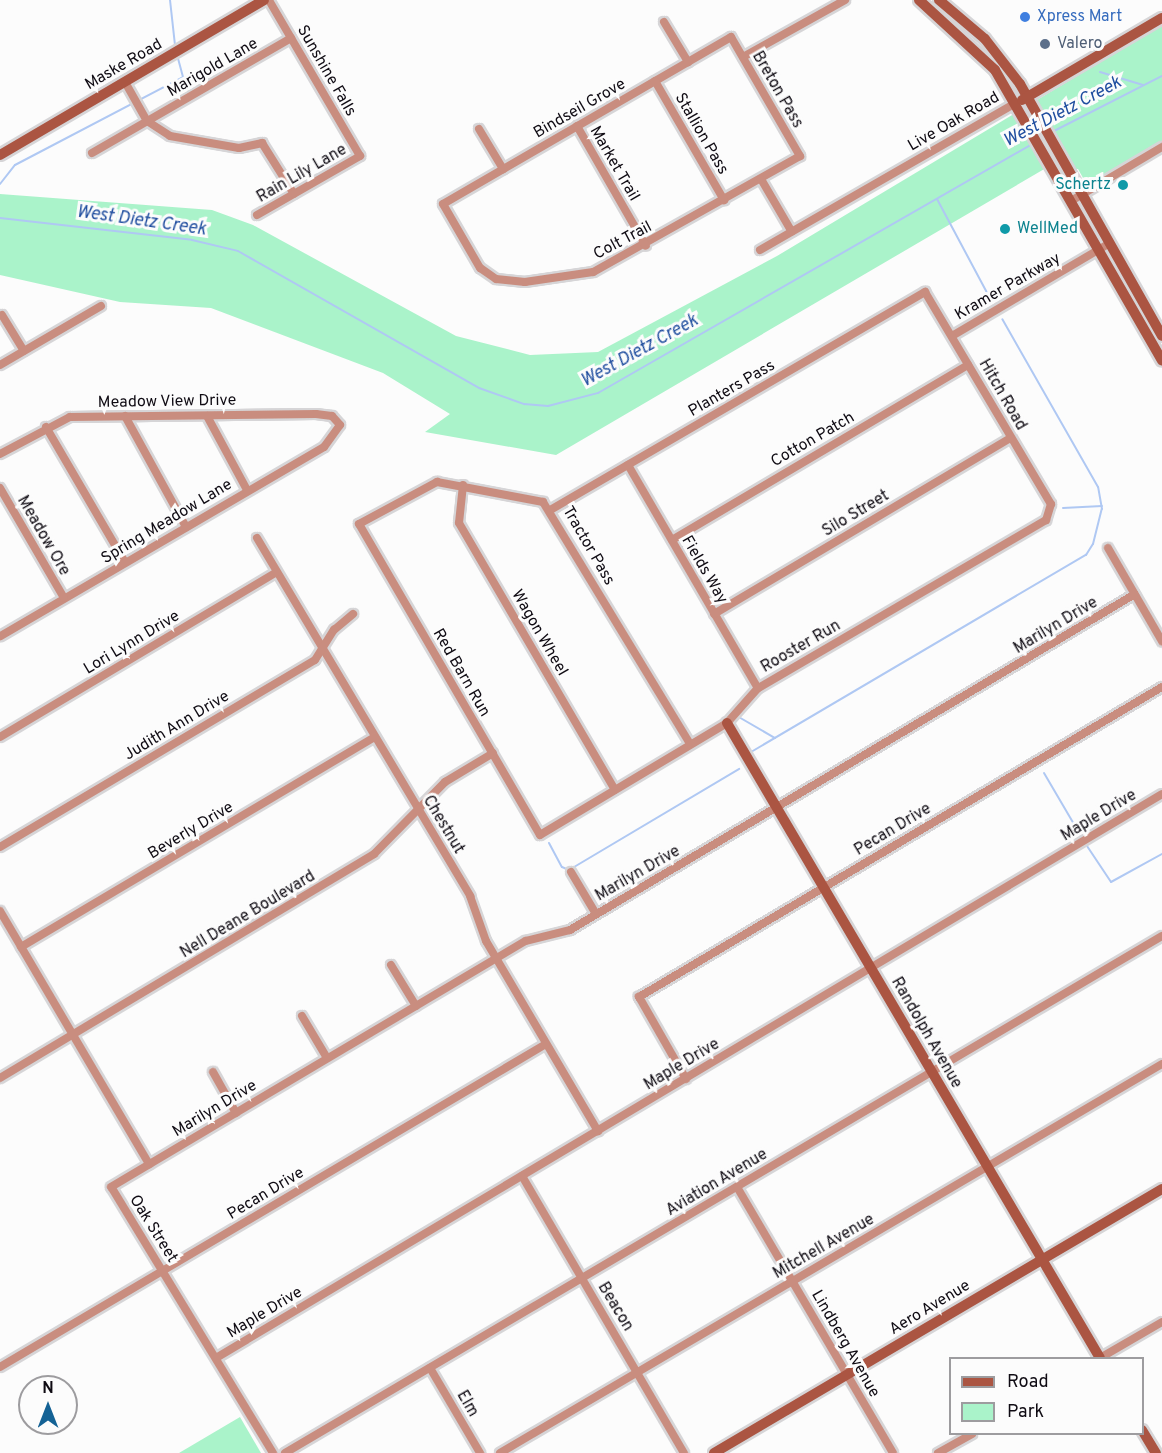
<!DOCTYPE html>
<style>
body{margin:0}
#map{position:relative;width:1162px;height:1453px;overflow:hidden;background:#fcfcfc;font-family:Overpass,sans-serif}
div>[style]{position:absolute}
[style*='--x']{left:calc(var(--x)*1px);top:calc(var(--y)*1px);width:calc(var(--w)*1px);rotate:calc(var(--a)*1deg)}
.green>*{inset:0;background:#aaf3ca}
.stream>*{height:2px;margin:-1px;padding:0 1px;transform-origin:1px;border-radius:1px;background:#afc8f3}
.roads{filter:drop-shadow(2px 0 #d6d5d7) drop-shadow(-2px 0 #d6d5d7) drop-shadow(0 2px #d6d5d7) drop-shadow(0 -2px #d6d5d7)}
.street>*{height:8px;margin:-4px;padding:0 4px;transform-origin:4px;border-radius:4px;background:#c98d7f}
.secondary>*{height:10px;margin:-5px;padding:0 5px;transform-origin:5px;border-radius:5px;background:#ab5542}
.dots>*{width:16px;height:16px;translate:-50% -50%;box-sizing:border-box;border:3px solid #fcfcfc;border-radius:50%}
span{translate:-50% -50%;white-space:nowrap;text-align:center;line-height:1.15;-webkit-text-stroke:6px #fcfcfc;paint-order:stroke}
.shop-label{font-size:16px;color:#366cbe}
.left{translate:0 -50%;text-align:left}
.service-label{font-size:16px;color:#4e5e75}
.street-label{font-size:16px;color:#0f0b13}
.culture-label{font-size:16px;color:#0d838f}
.right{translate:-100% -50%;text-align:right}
.water-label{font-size:18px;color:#204e9f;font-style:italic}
.legend{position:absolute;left:949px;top:1357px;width:195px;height:78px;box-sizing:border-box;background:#fcfcfc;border:2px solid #9d9c9f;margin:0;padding:8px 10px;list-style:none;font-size:18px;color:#0f0b13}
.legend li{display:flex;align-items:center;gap:12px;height:30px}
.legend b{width:30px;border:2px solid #9d9c9f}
.north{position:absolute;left:18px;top:1375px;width:60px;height:60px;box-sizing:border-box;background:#fcfcfc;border:2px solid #9d9c9f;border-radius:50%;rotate:0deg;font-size:16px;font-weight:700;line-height:24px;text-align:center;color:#0f0b13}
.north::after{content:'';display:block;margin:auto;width:21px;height:27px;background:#146295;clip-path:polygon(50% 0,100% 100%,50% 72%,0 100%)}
</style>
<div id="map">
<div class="green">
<div style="clip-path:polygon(1162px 25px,1162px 141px,1087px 185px,1078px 169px,1046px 168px,556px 455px,425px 432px,450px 414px,383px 373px,211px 308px,120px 302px,0 275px,0 194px,212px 210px,253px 225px,456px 336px,530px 355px,598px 352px,777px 256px)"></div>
<div style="clip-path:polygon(240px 1417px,261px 1453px,179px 1453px)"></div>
</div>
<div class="stream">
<div style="--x:170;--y:0;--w:45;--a:83.7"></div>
<div style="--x:1100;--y:72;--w:45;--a:16.8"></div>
<div style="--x:1052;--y:132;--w:123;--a:-27"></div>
<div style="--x:0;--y:184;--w:24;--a:-52"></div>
<div style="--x:15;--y:165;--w:190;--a:-27.6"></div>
<div style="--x:183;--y:77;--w:20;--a:-105"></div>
<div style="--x:937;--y:199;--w:115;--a:61.9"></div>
<div style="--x:0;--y:218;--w:193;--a:6.5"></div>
<div style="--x:192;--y:240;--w:47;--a:13.4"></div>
<div style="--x:238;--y:251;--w:277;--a:29.6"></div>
<div style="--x:479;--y:388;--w:48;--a:19.6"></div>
<div style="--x:524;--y:404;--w:24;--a:5"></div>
<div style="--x:548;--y:406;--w:52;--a:-14.6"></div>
<div style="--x:598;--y:393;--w:503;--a:-29.83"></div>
<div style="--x:1063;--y:508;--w:39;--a:-3"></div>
<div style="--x:737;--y:716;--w:44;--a:30.1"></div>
<div style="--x:751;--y:752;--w:389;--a:-30.5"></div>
<div style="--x:1086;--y:555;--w:13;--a:-58"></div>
<div style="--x:1093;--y:544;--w:36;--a:-76"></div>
<div style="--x:1102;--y:509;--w:22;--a:-100"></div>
<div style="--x:1098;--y:487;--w:193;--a:-119.7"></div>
<div style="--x:1044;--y:773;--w:73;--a:59.6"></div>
<div style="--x:549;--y:843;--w:27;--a:62"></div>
<div style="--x:562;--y:867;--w:8;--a:23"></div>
<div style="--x:569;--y:870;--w:198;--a:-30.7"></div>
<div style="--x:1087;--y:846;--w:43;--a:56.3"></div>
<div style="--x:1111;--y:882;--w:58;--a:-28.8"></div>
</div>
<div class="roads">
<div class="street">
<div style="--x:664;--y:22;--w:47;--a:59"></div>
<div style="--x:731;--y:37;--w:138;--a:59.9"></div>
<div style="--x:800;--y:156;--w:237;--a:150.7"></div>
<div style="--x:593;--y:272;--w:69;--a:171.6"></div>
<div style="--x:525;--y:282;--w:29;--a:-174"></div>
<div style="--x:496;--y:279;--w:19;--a:-145"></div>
<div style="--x:480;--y:268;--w:74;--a:-120"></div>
<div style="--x:443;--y:204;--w:333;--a:-30.1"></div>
<div style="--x:743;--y:57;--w:117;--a:-29.2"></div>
<div style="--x:655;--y:81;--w:138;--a:59.9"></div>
<div style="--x:125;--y:82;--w:45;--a:60.6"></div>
<div style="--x:147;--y:121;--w:27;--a:33"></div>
<div style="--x:170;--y:136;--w:70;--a:9.9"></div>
<div style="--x:239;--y:148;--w:24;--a:-12"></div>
<div style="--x:262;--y:143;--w:60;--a:57.9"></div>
<div style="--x:577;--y:126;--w:138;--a:60.1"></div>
<div style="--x:479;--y:129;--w:47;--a:59"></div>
<div style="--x:92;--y:153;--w:230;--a:-30"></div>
<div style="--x:761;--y:179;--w:61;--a:59.7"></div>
<div style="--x:1071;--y:201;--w:106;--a:-30.7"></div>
<div style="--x:257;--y:215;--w:119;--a:-29.8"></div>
<div style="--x:360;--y:156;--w:181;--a:-120.3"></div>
<div style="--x:760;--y:250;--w:295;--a:-29.9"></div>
<div style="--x:2;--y:315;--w:42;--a:58.6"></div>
<div style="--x:952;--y:336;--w:183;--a:-30.5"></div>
<div style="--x:0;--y:365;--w:117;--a:-30.3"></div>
<div style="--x:125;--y:416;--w:127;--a:61.2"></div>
<div style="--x:207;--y:416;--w:84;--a:61.6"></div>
<div style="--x:46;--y:427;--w:156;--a:59.7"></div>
<div style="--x:0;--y:454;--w:79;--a:-27.9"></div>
<div style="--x:70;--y:417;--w:246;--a:-0.7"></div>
<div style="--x:316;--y:414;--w:16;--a:7"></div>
<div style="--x:332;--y:416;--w:12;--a:48"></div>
<div style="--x:340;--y:425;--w:27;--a:126"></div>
<div style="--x:324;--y:447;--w:375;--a:149.7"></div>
<div style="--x:628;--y:465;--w:258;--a:59.8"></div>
<div style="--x:463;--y:485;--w:38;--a:96"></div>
<div style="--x:459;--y:523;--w:309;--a:59.7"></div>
<div style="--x:0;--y:488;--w:127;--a:59.8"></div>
<div style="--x:552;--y:509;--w:432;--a:-30.2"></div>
<div style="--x:925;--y:292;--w:247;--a:59.3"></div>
<div style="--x:1051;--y:504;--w:17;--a:107"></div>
<div style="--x:1046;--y:520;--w:333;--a:149.7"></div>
<div style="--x:758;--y:688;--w:47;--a:131.5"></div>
<div style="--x:727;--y:723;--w:218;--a:149.1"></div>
<div style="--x:540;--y:835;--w:360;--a:-120.2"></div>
<div style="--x:359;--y:524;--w:89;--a:-28.3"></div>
<div style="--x:437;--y:482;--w:108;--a:10.7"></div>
<div style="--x:543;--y:502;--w:283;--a:58.7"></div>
<div style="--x:257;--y:538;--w:417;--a:59.2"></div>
<div style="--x:470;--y:896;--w:48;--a:70.4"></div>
<div style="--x:486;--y:941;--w:221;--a:59.5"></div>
<div style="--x:672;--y:540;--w:344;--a:-30.6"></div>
<div style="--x:1108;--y:548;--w:108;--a:59.9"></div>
<div style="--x:714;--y:614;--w:345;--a:-30.7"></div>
<div style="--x:0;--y:737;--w:322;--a:-30.8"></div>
<div style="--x:0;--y:847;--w:366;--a:-30.7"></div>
<div style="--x:315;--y:660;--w:36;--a:-58"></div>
<div style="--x:334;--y:630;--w:25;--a:-40"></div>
<div style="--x:571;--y:872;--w:49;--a:59.2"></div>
<div style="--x:0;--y:911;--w:294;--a:59.5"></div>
<div style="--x:21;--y:947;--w:411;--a:-30.7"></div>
<div style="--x:391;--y:965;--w:48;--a:58.6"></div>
<div style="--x:302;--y:1016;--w:49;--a:59.2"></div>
<div style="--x:213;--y:1072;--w:47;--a:60.7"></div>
<div style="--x:0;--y:1078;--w:436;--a:-30.9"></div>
<div style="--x:374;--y:854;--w:101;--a:-45.4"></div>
<div style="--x:445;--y:782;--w:56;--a:-31.1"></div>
<div style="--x:686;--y:1079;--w:95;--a:-119.8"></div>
<div style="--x:639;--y:997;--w:608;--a:-30.66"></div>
<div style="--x:522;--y:1176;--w:321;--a:59.7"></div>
<div style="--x:737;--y:1187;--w:308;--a:59.6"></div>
<div style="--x:216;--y:1358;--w:1101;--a:-30.8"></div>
<div style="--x:1100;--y:1358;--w:72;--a:-30.1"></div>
<div style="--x:0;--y:1367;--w:634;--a:-30.61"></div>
<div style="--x:430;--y:1368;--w:99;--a:59.5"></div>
<div style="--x:273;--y:1453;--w:311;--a:-121.3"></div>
<div style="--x:111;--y:1187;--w:482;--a:-30.7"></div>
<div style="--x:526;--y:941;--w:45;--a:-14"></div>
<div style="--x:570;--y:930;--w:657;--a:-30.74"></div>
<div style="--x:285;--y:1453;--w:1018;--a:-30.52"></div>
<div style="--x:500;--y:1453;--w:768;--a:-30.44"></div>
<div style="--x:938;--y:1453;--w:39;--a:-29"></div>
</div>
<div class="secondary">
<div style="--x:919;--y:0;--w:103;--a:42.6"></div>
<div style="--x:995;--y:70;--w:335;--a:60.1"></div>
<div style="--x:939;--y:0;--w:60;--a:40.3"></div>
<div style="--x:985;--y:39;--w:57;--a:52.1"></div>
<div style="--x:1020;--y:84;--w:289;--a:60.6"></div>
<div style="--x:1022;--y:100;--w:162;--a:-30.4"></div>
<div style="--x:0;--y:155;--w:306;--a:-30.4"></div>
<div style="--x:727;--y:723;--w:736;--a:59.57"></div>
<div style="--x:1142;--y:1430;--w:27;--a:59"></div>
<div style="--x:714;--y:1453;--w:520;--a:-30.51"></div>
</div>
</div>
<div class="dots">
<div style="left:1025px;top:17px;background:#3f7fe0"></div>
<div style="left:1045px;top:44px;background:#5c6f8a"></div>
<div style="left:1123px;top:185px;background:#0f9aa8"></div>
<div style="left:1005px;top:229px;background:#0f9aa8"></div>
</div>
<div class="shop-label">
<span class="left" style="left:1037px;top:17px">Xpress Mart</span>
</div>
<div class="service-label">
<span class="left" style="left:1057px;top:44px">Valero</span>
</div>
<div class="street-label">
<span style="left:124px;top:65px;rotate:-30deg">Maske Road</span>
<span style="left:213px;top:68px;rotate:-30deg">Marigold Lane</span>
<span style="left:326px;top:71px;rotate:60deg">Sunshine Falls</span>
<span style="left:777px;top:90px;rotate:60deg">Breton Pass</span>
<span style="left:580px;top:109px;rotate:-30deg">Bindseil Grove</span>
<span style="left:954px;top:122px;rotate:-30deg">Live Oak Road</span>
<span style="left:701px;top:134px;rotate:60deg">Stallion Pass</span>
<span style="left:614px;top:164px;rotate:60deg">Market Trail</span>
<span style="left:302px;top:174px;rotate:-30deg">Rain Lily Lane</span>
<span style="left:623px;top:241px;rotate:-28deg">Colt Trail</span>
<span style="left:1008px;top:287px;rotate:-30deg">Kramer Parkway</span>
<span style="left:732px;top:389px;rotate:-30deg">Planters Pass</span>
<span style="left:1002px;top:395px;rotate:60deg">Hitch Road</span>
<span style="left:167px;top:402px;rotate:-1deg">Meadow View Drive</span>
<span style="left:813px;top:440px;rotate:-30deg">Cotton Patch</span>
<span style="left:856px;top:514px;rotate:-31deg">Silo Street</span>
<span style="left:167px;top:522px;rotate:-31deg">Spring Meadow Lane</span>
<span style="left:43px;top:536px;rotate:60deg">Meadow Ore</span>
<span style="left:588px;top:546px;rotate:60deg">Tractor Pass</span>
<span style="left:704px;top:570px;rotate:60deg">Fields Way</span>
<span style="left:1056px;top:626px;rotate:-31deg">Marilyn Drive</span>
<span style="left:539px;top:633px;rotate:60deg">Wagon Wheel</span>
<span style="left:132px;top:643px;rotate:-31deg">Lori Lynn Drive</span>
<span style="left:801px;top:647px;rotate:-30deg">Rooster Run</span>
<span style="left:461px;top:673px;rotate:60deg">Red Barn Run</span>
<span style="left:177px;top:726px;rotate:-31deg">Judith Ann Drive</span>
<span style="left:1099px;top:816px;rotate:-31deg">Maple Drive</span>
<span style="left:443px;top:825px;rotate:59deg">Chestnut</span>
<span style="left:893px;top:830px;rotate:-31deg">Pecan Drive</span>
<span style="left:191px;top:831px;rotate:-31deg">Beverly Drive</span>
<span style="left:638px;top:874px;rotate:-30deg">Marilyn Drive</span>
<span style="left:248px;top:915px;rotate:-31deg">Nell Deane Boulevard</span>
<span style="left:926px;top:1033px;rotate:60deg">Randolph Avenue</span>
<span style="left:682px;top:1065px;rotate:-31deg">Maple Drive</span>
<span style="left:215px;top:1109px;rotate:-31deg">Marilyn Drive</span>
<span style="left:717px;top:1183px;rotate:-31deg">Aviation Avenue</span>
<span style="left:266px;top:1194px;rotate:-31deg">Pecan Drive</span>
<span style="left:153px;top:1229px;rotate:58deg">Oak Street</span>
<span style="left:824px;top:1247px;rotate:-30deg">Mitchell Avenue</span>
<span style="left:615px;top:1307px;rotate:59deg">Beacon</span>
<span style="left:930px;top:1308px;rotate:-31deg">Aero Avenue</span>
<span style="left:265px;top:1313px;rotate:-31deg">Maple Drive</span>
<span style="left:845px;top:1344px;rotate:60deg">Lindberg Avenue</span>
<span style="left:467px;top:1404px;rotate:60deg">Elm</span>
</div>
<div class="culture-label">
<span class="right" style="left:1111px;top:185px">Schertz</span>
<span class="left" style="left:1017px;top:229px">WellMed</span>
</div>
<div class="water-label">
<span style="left:1063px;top:113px;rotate:-28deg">West Dietz Creek</span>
<span style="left:141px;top:222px;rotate:8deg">West Dietz Creek</span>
<span style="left:640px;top:352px;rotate:-29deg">West Dietz Creek</span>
</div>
<ul class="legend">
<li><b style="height:8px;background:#ab5542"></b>Road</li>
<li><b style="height:16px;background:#aaf3ca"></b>Park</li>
</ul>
<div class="north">N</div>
</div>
